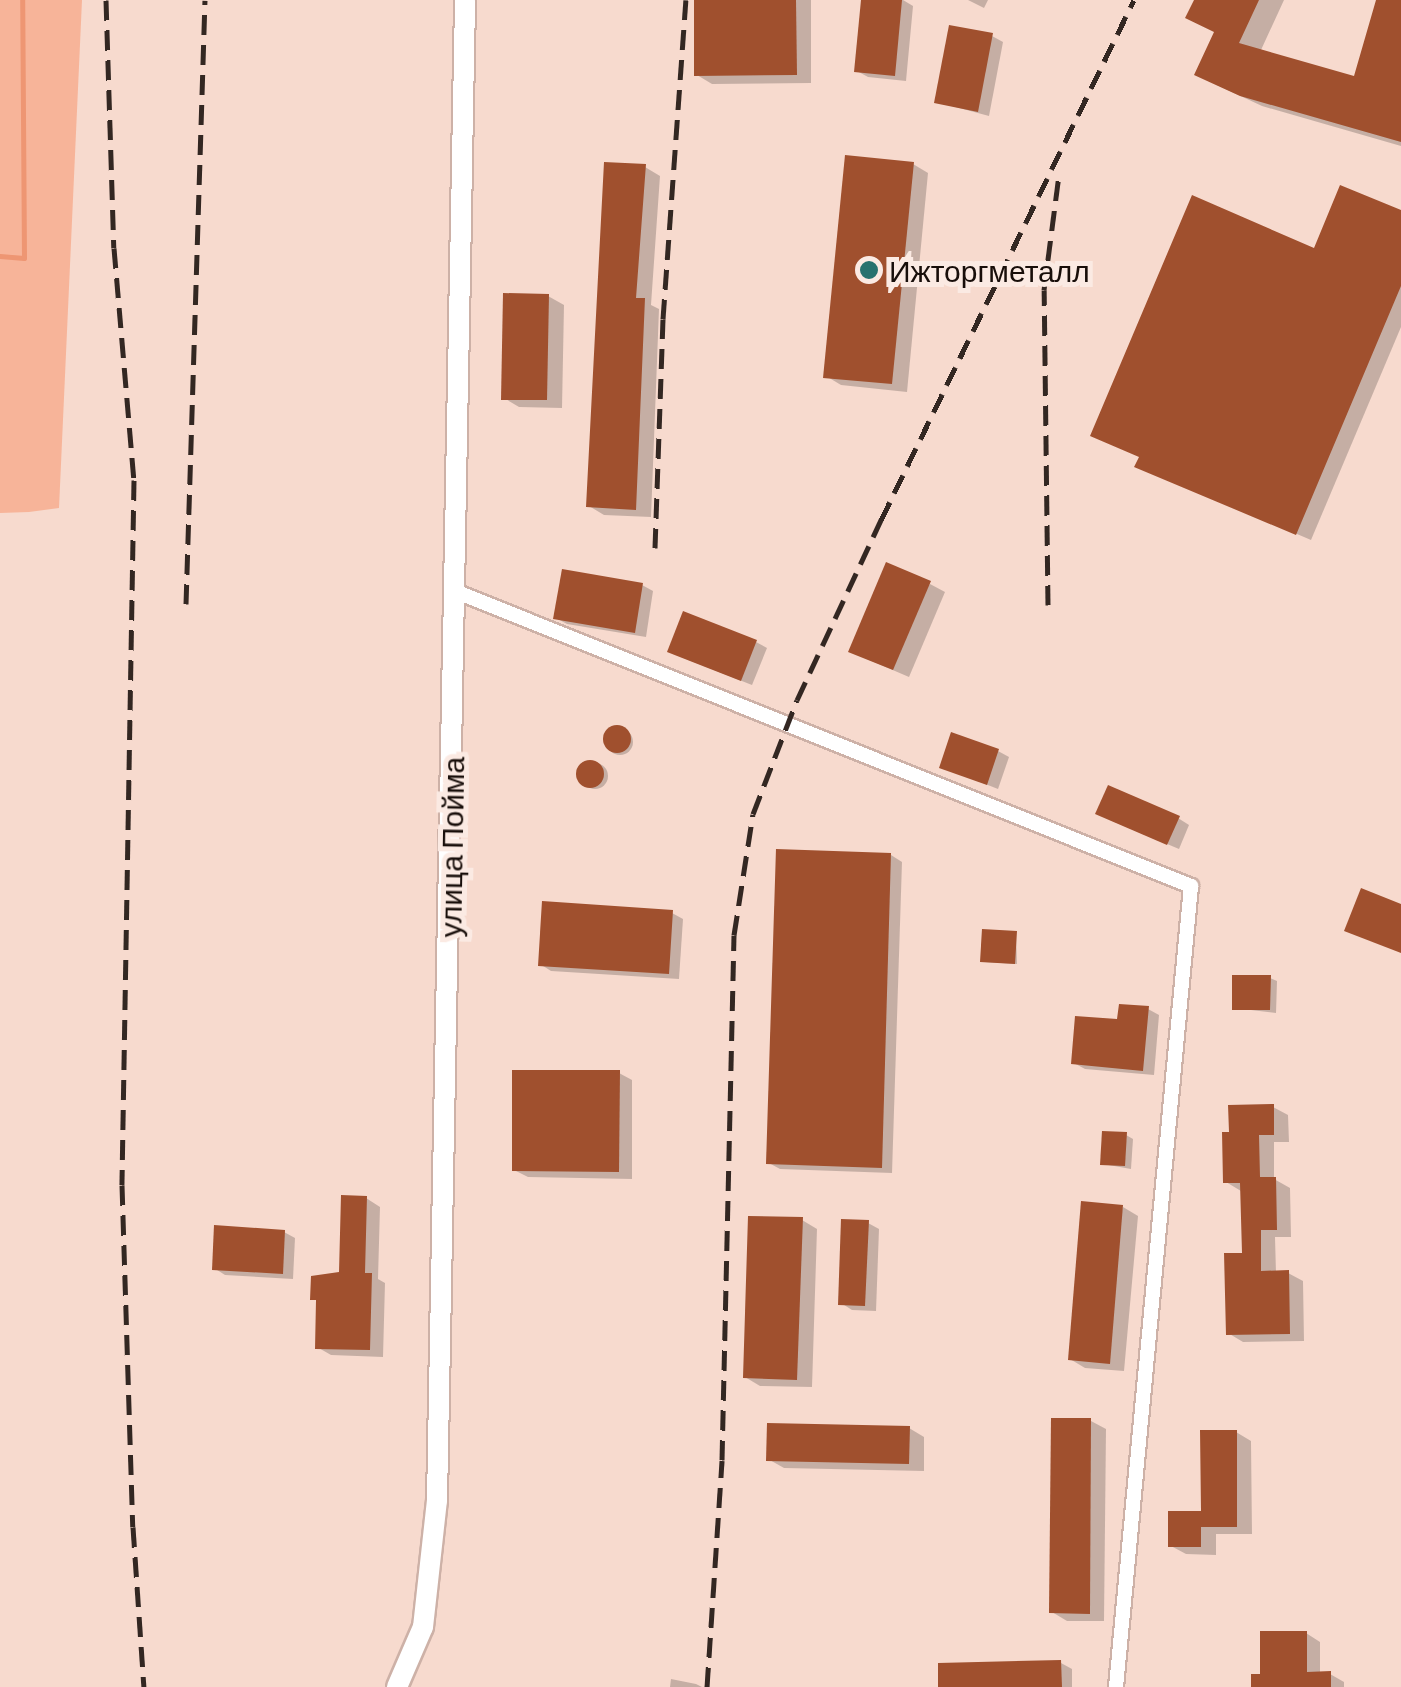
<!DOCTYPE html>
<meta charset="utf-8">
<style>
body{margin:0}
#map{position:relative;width:1401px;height:1687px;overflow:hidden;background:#f7dace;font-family:Barlow,sans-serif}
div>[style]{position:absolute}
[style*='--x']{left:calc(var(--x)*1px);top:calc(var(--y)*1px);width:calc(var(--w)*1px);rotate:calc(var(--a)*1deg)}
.green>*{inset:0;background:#f7b499}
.shadow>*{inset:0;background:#0003}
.round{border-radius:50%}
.stream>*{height:5px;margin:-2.5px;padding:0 2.5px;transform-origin:2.5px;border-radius:2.5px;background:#ee9673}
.building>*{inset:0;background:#a0502e}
.roads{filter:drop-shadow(2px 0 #cdb1a7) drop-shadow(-2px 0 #cdb1a7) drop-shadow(0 2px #cdb1a7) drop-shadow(0 -2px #cdb1a7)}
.street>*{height:14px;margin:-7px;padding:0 7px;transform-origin:7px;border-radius:7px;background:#fff}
.secondary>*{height:20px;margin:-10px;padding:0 10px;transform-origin:10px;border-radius:10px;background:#fff}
.rail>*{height:5px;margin-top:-2.5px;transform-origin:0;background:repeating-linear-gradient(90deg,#332722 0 20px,transparent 0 30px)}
.dots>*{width:28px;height:28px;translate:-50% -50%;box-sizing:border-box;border:5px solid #fbeae3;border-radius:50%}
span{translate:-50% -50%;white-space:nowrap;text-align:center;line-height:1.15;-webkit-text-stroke:10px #fbeae3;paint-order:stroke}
.poi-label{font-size:30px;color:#180e0a}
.left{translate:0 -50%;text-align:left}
.street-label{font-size:30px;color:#180e0a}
</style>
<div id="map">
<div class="green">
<div style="clip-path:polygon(0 0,82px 0,59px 508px,29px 512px,0 513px)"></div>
</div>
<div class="shadow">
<div style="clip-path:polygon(696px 0,811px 0,811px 83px,712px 84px,697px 75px)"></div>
<div style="clip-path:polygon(863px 0,903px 0,913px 6px,906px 81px,868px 77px,857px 71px)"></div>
<div style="clip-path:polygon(968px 0,988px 0,984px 8px)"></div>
<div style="clip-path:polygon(1196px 0,1284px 0,1261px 50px,1355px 79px,1378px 0,1401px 0,1401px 146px,1262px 106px,1217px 85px,1217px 32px)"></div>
<div style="clip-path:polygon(992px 36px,1003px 42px,989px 116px,937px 102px)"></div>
<div style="clip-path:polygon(913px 164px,928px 173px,907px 392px,841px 385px,826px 376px)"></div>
<div style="clip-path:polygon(645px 167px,660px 176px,651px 305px,659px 309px,651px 517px,604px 515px,589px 506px)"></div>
<div style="clip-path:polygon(1401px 212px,1401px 327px,1311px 540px,1137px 466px,1316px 251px)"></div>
<div style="clip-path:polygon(548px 296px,564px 305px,562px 408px,519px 407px,504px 398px)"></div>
<div style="clip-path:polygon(930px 584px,945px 592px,909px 677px,867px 659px)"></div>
<div style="clip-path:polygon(642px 585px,653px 591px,646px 637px,567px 624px,556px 618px)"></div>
<div style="clip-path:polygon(756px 642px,767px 648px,752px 685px,681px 657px)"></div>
<div class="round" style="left:607px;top:729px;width:26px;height:26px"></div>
<div style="clip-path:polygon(998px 751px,1009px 757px,998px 789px,942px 767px)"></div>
<div class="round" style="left:582px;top:763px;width:26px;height:26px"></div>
<div style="clip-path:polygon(1178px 818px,1189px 825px,1179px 849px,1110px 820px)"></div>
<div style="clip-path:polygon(891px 855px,902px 862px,892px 1173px,780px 1169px,769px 1163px)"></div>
<div style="clip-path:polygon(672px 913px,683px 919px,679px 979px,551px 971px,540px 964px)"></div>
<div style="clip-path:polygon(1016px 934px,1017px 964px,985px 962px)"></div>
<div style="clip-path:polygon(1270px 978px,1277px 981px,1276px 1013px,1234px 1008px)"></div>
<div style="clip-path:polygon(1148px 1009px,1159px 1015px,1154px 1075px,1085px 1069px,1074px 1063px)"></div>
<div style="clip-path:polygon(619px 1073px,632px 1080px,632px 1179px,528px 1177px,514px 1170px)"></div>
<div style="clip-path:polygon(1273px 1107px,1288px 1115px,1289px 1142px,1274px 1142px,1274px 1179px,1290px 1188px,1291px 1237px,1275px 1237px,1276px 1273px,1288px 1273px,1303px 1281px,1304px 1341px,1243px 1342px,1228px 1333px,1244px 1256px,1241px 1191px,1226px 1182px,1231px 1134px)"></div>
<div style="clip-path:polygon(1126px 1135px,1133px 1139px,1131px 1169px,1103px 1164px)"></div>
<div style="clip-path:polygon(366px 1198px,380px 1207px,378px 1279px,385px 1283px,383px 1357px,331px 1355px,317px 1347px,318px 1301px,313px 1298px,341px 1274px)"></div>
<div style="clip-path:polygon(1123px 1207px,1138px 1216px,1124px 1371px,1085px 1368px,1070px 1359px)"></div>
<div style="clip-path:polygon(802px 1220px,817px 1229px,812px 1387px,760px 1386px,745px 1377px)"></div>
<div style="clip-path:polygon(868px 1223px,879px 1229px,876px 1311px,852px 1310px,841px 1303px)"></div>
<div style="clip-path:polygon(284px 1232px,295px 1238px,293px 1279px,225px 1275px,214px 1268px)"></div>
<div style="clip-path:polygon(1091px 1421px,1106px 1429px,1104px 1621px,1067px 1621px,1052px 1612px)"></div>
<div style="clip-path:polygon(909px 1428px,924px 1437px,924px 1471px,784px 1468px,768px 1459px)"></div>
<div style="clip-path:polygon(1236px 1432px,1251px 1441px,1252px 1534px,1216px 1534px,1216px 1555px,1186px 1554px,1171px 1546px,1203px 1514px)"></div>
<div style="clip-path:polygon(1306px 1633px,1320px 1642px,1320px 1674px,1330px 1674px,1344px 1682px,1344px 1687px,1254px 1687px)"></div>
<div style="clip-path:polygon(1061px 1663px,1072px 1669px,1072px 1687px,941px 1687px)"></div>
<div style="clip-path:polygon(671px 1679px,696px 1684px,702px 1687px,670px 1687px)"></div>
</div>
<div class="stream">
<div style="--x:0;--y:256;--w:24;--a:5"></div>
<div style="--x:24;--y:258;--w:258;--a:-90.4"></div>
</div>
<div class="building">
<div style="clip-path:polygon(694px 0,796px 0,797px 75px,694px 76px)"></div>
<div style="clip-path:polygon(861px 0,902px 0,895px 76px,854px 72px)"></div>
<div style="clip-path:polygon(1194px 0,1259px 0,1239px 43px,1354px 76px,1376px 0,1401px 0,1401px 142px,1240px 96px,1194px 75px,1214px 32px,1185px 18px)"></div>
<div style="clip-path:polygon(949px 25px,993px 33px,978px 112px,934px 103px)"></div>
<div style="clip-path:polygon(845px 155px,914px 162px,892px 384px,823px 378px)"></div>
<div style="clip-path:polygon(604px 162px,646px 164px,636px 298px,645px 298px,636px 510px,586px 507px)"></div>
<div style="clip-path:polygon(1340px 185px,1401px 210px,1401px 286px,1296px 535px,1134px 467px,1139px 457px,1090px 436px,1192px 195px,1314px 248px)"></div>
<div style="clip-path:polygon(503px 293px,549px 294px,547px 400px,501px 400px)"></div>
<div style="clip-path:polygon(886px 562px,931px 581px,893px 670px,848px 652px)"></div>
<div style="clip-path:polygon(562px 569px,643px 583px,635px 633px,553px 619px)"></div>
<div style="clip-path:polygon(683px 611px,757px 640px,741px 681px,667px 652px)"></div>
<div class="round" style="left:603px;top:725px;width:28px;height:28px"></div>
<div style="clip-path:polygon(951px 732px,999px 749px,987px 785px,939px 768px)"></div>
<div class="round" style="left:576px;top:760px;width:28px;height:28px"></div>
<div style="clip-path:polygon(1108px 785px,1180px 816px,1167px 845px,1095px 814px)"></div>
<div style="clip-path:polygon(776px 849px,891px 853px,882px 1168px,766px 1164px)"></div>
<div style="clip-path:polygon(1361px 888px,1401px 904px,1401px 953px,1344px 931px)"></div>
<div style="clip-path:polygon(542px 901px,673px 910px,669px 974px,538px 966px)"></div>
<div style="clip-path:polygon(982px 929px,1017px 931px,1015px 964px,980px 962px)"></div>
<div style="clip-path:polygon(1232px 975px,1271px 975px,1270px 1010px,1232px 1010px)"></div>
<div style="clip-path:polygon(1119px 1004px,1149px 1006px,1143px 1071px,1071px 1064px,1075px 1016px,1117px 1019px)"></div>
<div style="clip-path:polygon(512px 1070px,620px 1070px,619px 1172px,512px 1171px)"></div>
<div style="clip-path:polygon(1274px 1104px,1274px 1135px,1259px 1135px,1260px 1177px,1276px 1177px,1277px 1230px,1261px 1230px,1261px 1271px,1289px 1270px,1290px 1334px,1226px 1335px,1224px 1253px,1242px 1253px,1240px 1183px,1223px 1183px,1222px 1132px,1229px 1132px,1228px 1105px)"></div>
<div style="clip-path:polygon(1102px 1131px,1127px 1132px,1125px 1166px,1100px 1165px)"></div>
<div style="clip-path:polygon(341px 1195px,367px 1196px,365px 1273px,372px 1273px,370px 1350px,315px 1349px,316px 1300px,310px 1300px,311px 1276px,339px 1272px)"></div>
<div style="clip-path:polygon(1081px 1201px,1123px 1205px,1110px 1364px,1068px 1360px)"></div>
<div style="clip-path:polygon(748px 1216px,803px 1217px,797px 1380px,743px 1378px)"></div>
<div style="clip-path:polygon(841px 1219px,869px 1220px,865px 1306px,838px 1305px)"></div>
<div style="clip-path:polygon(214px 1225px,285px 1230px,283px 1274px,212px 1270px)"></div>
<div style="clip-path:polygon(1051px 1418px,1091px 1418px,1090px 1614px,1049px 1613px)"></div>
<div style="clip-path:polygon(767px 1423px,910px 1426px,909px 1464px,766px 1461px)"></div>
<div style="clip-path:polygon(1200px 1430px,1237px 1430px,1237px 1527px,1201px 1527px,1201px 1547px,1168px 1547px,1168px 1511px,1201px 1511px)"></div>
<div style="clip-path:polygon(1260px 1631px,1307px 1631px,1307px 1672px,1331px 1671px,1331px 1687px,1251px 1687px,1251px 1674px,1260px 1674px)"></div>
<div style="clip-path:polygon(1061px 1660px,1062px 1687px,938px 1687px,938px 1663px)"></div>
</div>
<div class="roads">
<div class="street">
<div style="--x:457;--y:592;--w:791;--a:21.83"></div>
<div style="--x:1191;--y:886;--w:805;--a:95.35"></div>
</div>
<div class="secondary">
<div style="--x:397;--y:1687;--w:65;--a:-66.6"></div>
<div style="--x:423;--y:1627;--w:127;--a:-83.7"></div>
<div style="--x:437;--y:1501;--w:1501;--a:-88.93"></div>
</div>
</div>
<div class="rail">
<div style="--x:106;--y:0;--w:248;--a:88.2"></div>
<div style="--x:114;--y:248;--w:233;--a:85.1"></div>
<div style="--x:134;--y:480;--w:705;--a:90.98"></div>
<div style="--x:122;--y:1185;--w:342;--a:88.2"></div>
<div style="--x:133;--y:1527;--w:160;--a:86.1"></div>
<div style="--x:655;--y:548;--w:229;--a:-88"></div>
<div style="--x:663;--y:319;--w:320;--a:-85.9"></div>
<div style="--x:186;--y:604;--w:604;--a:-88.2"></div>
<div style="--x:1048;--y:605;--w:315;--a:-90.7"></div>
<div style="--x:1044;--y:290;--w:116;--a:-82.6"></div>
<div style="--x:707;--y:1687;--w:227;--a:-86.2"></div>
<div style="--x:722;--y:1460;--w:525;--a:-88.69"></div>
<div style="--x:734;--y:935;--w:122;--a:-81.1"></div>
<div style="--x:753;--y:814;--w:122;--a:-68.9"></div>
<div style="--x:797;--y:700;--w:199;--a:-65"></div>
<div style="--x:881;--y:520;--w:578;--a:-64.06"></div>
</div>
<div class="dots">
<div style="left:869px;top:270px;background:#27726f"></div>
</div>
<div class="poi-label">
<span class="left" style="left:889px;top:270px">Ижторгметалл</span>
</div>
<div class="street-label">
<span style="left:451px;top:847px;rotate:-89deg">улица Пойма</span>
</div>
</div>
